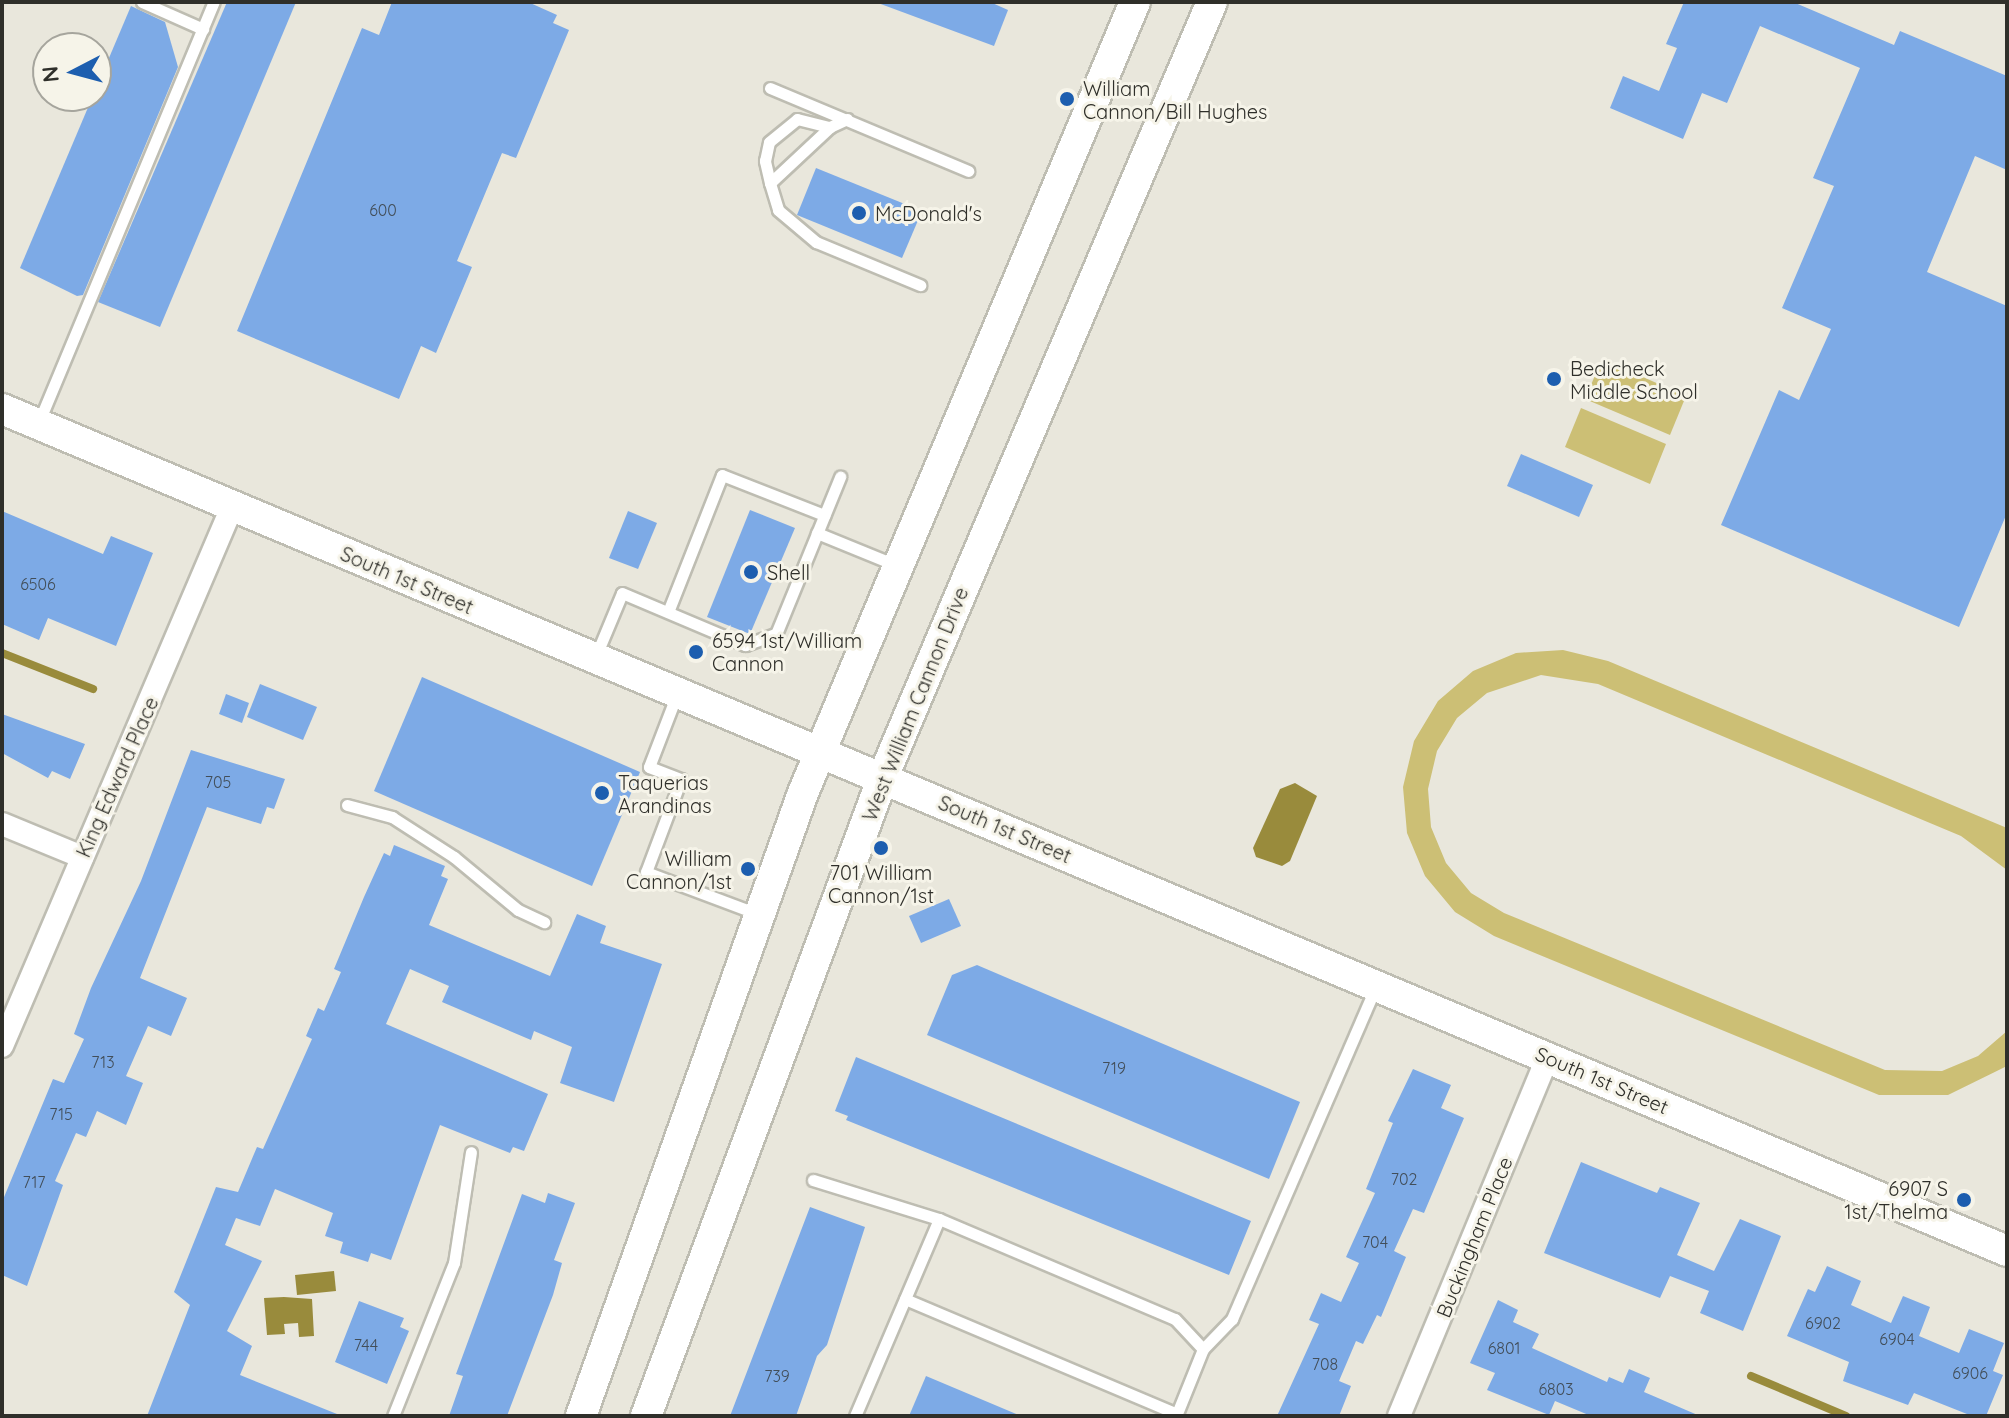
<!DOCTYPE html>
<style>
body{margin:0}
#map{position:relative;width:2009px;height:1418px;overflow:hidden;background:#e9e7dc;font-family:Quicksand,sans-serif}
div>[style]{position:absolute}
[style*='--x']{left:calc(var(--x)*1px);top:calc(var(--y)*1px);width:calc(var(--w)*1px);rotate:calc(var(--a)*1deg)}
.green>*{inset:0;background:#ccbf75}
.water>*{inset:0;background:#998b3c}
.stream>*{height:8px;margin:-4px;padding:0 4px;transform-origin:4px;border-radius:4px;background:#998b3c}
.building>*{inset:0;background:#7daae6}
.roads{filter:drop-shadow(2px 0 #bebdb2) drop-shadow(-2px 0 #bebdb2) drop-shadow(0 2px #bebdb2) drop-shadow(0 -2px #bebdb2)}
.service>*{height:11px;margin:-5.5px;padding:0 5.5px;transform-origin:5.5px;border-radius:5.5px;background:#fff}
.minor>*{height:22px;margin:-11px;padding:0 11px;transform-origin:11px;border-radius:11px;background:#fff}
.secondary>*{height:30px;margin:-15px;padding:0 15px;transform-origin:15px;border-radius:15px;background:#fff}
.dots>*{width:22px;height:22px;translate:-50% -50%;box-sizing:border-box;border:4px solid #f6f4e9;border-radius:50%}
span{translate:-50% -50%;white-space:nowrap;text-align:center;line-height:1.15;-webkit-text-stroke:6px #f6f4e9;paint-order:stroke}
.number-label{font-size:16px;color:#424e59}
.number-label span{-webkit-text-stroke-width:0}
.poi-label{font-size:20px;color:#2f2f2a}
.left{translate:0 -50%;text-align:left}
.right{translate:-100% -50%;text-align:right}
.street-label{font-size:20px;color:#2f2f2a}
.frame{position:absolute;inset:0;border:4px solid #2f2f2a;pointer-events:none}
.north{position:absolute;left:32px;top:32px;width:80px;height:80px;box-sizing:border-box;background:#f6f4e9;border:2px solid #a6a59d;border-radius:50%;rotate:264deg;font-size:22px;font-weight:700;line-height:32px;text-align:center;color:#2f2f2a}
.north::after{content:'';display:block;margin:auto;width:28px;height:36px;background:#1d5eaf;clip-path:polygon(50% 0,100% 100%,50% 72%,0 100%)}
</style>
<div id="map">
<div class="green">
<div style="clip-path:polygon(1602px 359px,1686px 396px,1670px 435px,1585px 399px)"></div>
<div style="clip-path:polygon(1581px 408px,1666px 444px,1650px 484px,1565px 447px)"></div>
<div style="clip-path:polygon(1563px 650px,1608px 661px,2007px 828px,2007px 870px,1961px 836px,1598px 684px,1541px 675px,1487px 693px,1457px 718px,1437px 751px,1428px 789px,1431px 827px,1446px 863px,1471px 893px,1504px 913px,1885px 1070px,1942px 1071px,1978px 1056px,2007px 1031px,2007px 1066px,1948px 1095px,1879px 1095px,1494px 936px,1455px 912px,1425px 876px,1407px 833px,1403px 787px,1414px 741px,1438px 701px,1473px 671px,1516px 653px)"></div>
</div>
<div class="water">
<div style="clip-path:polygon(1295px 783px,1317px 796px,1290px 861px,1282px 866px,1256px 857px,1253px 848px,1280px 789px)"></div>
<div style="clip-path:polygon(334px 1271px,336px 1291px,297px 1295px,295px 1275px)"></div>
<div style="clip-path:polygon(284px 1297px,312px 1299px,314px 1336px,299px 1337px,298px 1323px,284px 1324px,285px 1334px,267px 1335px,264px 1298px)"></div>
</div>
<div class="stream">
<div style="--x:2;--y:653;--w:98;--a:21.6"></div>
<div style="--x:1751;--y:1376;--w:103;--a:22.8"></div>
</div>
<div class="building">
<div style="clip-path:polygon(227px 2px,296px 2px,160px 327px,98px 302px)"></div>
<div style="clip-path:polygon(392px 2px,528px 2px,557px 15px,553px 23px,569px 30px,516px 158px,502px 153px,457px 261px,472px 267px,436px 353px,421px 346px,399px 399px,237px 331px,362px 28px,379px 35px)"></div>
<div style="clip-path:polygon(990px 2px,1008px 10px,994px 46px,878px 3px)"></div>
<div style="clip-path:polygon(1684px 2px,1793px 2px,1894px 45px,1900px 31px,2007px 76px,2007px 170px,1975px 156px,1927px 272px,2007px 306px,2007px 513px,1959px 627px,1721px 525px,1779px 390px,1799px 400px,1831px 329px,1782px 308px,1834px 186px,1813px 178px,1860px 68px,1760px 26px,1727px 103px,1702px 93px,1683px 139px,1610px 108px,1623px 76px,1659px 91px,1677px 48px,1666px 44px)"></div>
<div style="clip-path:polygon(131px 6px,165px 22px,178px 67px,83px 295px,77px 296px,20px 268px)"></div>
<div style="clip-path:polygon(816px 168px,922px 211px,902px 258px,797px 215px)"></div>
<div style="clip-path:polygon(1521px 454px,1593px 485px,1579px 517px,1507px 486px)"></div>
<div style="clip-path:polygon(750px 510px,795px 528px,750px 634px,707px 617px)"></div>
<div style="clip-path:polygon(2px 511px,103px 554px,111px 536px,153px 553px,116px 646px,48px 618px,39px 640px,2px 624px)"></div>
<div style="clip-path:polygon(628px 511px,657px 523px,638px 569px,609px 558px)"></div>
<div style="clip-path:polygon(422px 677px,640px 772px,592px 886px,374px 791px)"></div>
<div style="clip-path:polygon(260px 684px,317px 707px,303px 740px,247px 717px)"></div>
<div style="clip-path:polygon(226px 694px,249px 703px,242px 723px,219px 714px)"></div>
<div style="clip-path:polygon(2px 714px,85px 744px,70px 779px,52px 771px,48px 778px,2px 753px)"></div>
<div style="clip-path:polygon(191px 750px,285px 779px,274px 809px,267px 807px,261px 824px,207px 807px,140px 978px,187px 998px,171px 1036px,148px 1026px,126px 1076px,143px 1083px,126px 1125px,97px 1111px,86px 1137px,76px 1133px,55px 1181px,63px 1185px,27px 1286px,2px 1275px,2px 1202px,53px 1079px,64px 1083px,84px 1039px,74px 1034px,91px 988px,141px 881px)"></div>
<div style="clip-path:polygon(394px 845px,445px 866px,441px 876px,448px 879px,429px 925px,550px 976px,577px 914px,606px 926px,600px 943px,662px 964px,614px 1102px,560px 1083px,572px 1047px,534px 1031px,531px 1040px,442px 1002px,449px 986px,410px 969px,386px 1024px,548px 1094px,524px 1151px,513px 1147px,510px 1153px,440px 1125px,391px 1260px,371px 1253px,368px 1262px,340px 1253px,343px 1242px,325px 1236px,333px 1213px,275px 1189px,260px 1226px,236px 1218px,225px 1245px,262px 1261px,227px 1331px,252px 1346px,240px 1375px,342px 1416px,147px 1416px,190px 1305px,174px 1292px,216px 1187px,238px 1192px,257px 1147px,263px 1149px,312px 1039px,306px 1036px,318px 1008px,324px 1011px,341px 972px,334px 969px,364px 897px,384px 853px,390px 856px)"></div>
<div style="clip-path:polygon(949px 899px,961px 926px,921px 943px,909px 916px)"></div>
<div style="clip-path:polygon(977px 965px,1300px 1102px,1269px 1179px,927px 1035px,952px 975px)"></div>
<div style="clip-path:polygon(856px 1057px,1251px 1221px,1229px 1275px,846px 1120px,848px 1116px,835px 1111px)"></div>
<div style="clip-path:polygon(1413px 1069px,1451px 1085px,1441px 1108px,1464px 1118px,1424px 1213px,1413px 1209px,1394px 1251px,1406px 1257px,1381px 1317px,1377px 1315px,1363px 1344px,1356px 1341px,1339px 1381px,1351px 1386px,1339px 1416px,1277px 1416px,1319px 1324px,1309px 1320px,1321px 1293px,1341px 1302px,1359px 1263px,1346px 1257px,1375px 1193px,1366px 1189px,1393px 1123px,1388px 1121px)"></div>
<div style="clip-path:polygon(1581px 1162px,1657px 1193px,1660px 1187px,1700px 1203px,1677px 1255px,1714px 1271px,1740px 1219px,1781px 1236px,1743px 1331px,1700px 1313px,1709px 1291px,1670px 1276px,1660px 1298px,1544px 1253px)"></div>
<div style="clip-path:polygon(548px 1193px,575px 1203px,554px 1260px,562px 1263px,553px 1295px,507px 1416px,449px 1416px,463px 1376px,456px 1374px,522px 1194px,545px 1203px)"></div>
<div style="clip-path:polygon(810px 1207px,865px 1227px,827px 1345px,817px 1356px,796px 1416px,730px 1416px)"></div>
<div style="clip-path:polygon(1827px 1266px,1861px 1281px,1851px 1305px,1891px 1323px,1903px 1296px,1930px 1307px,1919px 1336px,1959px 1353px,1969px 1329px,2004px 1343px,1993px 1371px,2003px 1375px,1986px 1416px,1972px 1416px,1914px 1393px,1908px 1405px,1843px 1381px,1849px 1362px,1787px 1336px,1808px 1289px,1815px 1292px)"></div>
<div style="clip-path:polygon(1498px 1300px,1518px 1310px,1513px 1322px,1539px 1334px,1532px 1348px,1607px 1382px,1609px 1377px,1623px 1383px,1629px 1369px,1650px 1378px,1644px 1392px,1700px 1416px,1591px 1416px,1555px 1401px,1549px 1415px,1487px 1390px,1495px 1373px,1470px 1363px)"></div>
<div style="clip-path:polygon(359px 1301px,404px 1318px,400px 1327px,409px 1331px,387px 1384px,335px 1362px)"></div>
<div style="clip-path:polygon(926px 1376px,1021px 1416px,909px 1416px)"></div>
</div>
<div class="roads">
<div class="service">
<div style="--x:142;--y:2;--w:67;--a:23.9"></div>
<div style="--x:770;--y:88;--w:215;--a:22.7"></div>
<div style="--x:847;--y:119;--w:19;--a:155"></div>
<div style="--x:830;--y:127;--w:82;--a:137"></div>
<div style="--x:770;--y:183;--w:28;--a:73"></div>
<div style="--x:778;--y:210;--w:50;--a:40.1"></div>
<div style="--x:816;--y:242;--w:113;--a:22.5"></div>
<div style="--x:770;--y:183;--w:23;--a:-103"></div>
<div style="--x:765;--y:161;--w:19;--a:-78"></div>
<div style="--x:769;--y:142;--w:36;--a:-39"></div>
<div style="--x:797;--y:119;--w:34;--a:14"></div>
<div style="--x:38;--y:424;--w:457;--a:-67.4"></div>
<div style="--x:817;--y:533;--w:87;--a:22.2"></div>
<div style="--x:668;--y:612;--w:147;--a:-68.5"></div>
<div style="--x:722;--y:475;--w:110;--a:21.4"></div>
<div style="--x:595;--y:658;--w:70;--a:-67.4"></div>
<div style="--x:622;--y:593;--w:134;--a:22.9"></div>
<div style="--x:745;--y:645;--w:33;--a:-20"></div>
<div style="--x:776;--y:634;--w:170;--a:-67.8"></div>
<div style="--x:677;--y:694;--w:78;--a:111"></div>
<div style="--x:649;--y:767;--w:34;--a:21"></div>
<div style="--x:681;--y:779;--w:99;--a:110.6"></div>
<div style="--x:646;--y:872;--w:120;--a:20.6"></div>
<div style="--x:347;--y:805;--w:47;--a:14.9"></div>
<div style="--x:392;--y:817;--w:74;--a:32.8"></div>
<div style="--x:454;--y:857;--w:83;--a:39.6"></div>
<div style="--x:518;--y:910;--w:29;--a:25"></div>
<div style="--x:813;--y:1180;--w:132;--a:17.2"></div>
<div style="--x:939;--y:1219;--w:256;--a:23"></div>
<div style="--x:1175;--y:1319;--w:41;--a:47"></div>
<div style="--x:905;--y:1299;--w:295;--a:22.9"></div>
<div style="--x:393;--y:1416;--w:165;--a:-68.3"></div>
<div style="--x:454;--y:1263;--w:112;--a:-81.3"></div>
<div style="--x:855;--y:1416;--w:214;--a:-66.9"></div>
<div style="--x:1176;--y:1416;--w:72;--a:-68.1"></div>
<div style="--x:1203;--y:1349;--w:42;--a:-46"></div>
<div style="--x:1232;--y:1319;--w:362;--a:-66.6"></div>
</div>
<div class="minor">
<div style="--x:2;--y:824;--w:87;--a:22.4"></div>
<div style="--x:2;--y:1046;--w:586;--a:-66.89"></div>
<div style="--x:1399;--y:1416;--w:389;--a:-67.5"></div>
</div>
<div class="secondary">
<div style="--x:2;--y:409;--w:2175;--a:22.78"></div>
<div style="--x:581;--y:1416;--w:661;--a:-70.39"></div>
<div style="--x:803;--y:793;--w:858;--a:-67.23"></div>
<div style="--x:646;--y:1416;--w:682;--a:-69.65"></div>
<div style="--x:883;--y:777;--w:842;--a:-67"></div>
</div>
</div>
<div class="dots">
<div style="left:1067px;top:99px;background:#1d5eaf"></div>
<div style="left:859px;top:213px;background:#1d5eaf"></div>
<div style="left:1554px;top:379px;background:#1d5eaf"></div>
<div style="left:751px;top:572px;background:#1d5eaf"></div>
<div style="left:696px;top:652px;background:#1d5eaf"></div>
<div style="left:602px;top:793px;background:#1d5eaf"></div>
<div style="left:881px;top:848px;background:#1d5eaf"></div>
<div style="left:748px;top:869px;background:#1d5eaf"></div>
<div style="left:1964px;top:1200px;background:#1d5eaf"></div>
</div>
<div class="number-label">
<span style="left:383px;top:210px">600</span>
<span style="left:38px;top:584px">6506</span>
<span style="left:218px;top:782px">705</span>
<span style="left:103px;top:1062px">713</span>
<span style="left:1114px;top:1068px">719</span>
<span style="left:61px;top:1114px">715</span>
<span style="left:1404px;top:1179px">702</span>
<span style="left:34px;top:1182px">717</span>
<span style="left:1375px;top:1242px">704</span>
<span style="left:1823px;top:1323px">6902</span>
<span style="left:1897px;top:1339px">6904</span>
<span style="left:366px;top:1345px">744</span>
<span style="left:1504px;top:1348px">6801</span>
<span style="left:1325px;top:1364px">708</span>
<span style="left:1970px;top:1373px">6906</span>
<span style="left:777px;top:1376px">739</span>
<span style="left:1556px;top:1389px">6803</span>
</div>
<div class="poi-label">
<span class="left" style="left:1083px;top:100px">William<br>Cannon/Bill Hughes</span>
<span class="left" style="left:875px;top:213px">McDonald's</span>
<span class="left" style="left:1570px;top:380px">Bedicheck<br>Middle School</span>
<span class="left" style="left:767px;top:572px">Shell</span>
<span class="left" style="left:712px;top:652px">6594 1st/William<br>Cannon</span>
<span class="left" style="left:618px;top:794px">Taquerias<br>Arandinas</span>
<span class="right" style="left:732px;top:870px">William<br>Cannon/1st</span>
<span style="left:881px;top:884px">701 William<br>Cannon/1st</span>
<span class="right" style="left:1948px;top:1200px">6907 S<br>1st/Thelma</span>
</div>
<div class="street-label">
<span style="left:407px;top:580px;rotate:23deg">South 1st Street</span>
<span style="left:915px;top:704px;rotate:-68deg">West William Cannon Drive</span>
<span style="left:117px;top:777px;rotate:-66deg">King Edward Place</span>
<span style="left:1005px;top:829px;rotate:23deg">South 1st Street</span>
<span style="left:1602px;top:1080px;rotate:23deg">South 1st Street</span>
<span style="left:1474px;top:1237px;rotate:-68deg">Buckingham Place</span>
</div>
<div class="frame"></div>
<div class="north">N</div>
</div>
